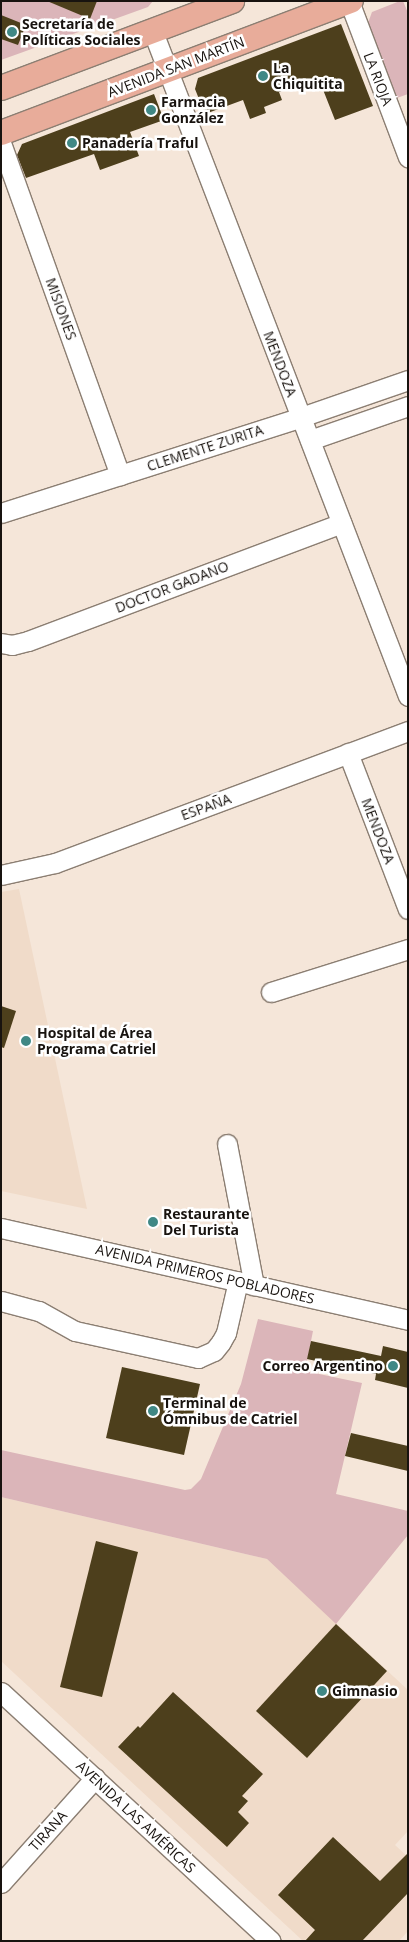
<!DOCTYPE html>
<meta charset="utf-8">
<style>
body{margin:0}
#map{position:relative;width:409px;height:1942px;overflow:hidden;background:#f5e6d9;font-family:"Open Sans",sans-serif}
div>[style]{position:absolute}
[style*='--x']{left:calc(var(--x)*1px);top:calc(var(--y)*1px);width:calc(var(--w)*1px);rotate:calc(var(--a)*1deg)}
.built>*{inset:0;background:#f0dbc9}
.green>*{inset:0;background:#dbb5b9}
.building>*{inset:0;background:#4d3f1c}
.roads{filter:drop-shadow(1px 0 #8b7e72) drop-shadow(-1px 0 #8b7e72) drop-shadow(0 1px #8b7e72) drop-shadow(0 -1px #8b7e72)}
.minor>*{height:19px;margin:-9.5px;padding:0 9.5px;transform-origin:9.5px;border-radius:9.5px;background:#fff}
.major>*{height:24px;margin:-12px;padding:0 12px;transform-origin:12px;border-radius:12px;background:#e8ac9a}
.dots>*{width:14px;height:14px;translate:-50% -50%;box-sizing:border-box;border:2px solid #fff;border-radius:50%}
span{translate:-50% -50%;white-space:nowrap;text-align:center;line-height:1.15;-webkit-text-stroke:5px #fff;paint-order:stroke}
.poi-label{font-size:14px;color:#18130f;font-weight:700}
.left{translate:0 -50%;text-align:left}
.right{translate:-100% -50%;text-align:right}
.street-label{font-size:14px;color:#18130f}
.frame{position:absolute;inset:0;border:2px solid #18130f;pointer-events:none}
</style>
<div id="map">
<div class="built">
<div style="clip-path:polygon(19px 889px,87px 1209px,1px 1191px,1px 892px)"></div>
<div style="clip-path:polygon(1px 1497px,267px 1559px,408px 1690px,408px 1831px,395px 1845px,408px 1857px,408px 1931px,399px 1941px,303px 1941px,1px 1661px)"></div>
</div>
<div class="green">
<div style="clip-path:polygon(1px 1px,153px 1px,148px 7px,1px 60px)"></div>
<div style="clip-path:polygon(400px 1px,403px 1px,408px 13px,408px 94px,397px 98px,368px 23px,372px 12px)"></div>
<div style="clip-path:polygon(258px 1319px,313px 1331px,305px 1371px,362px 1383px,336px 1494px,408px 1511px,408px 1535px,336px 1624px,267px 1559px,1px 1497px,1px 1450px,185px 1490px,191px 1489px,201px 1479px,241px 1384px)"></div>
</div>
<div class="building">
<div style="clip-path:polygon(47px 1px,97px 1px,90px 19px)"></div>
<div style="clip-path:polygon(1px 15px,26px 25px,18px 45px,1px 39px)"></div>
<div style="clip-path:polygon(341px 24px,373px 106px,335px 120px,318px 77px,279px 92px,282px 100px,264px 107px,266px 113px,250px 119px,243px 100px,205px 114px,195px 89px,198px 78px)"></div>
<div style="clip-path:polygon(154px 94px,164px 120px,130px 132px,139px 156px,100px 170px,94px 154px,26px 178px,17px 155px,22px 144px)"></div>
<div style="clip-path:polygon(1px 1006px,16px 1011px,4px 1048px,1px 1047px)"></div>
<div style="clip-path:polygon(311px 1341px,381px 1356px,383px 1346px,408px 1352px,408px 1388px,375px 1380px,376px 1374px,307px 1359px)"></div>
<div style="clip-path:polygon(122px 1367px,200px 1384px,184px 1455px,106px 1438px)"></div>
<div style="clip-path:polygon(351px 1433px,408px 1446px,408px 1471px,345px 1456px)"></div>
<div style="clip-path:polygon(96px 1541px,138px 1552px,102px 1697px,60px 1687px)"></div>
<div style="clip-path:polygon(336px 1624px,387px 1671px,307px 1758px,256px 1711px)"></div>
<div style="clip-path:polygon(173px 1692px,263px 1774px,242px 1796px,248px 1801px,238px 1812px,249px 1823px,227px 1847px,118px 1747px,138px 1726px,140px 1728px)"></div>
<div style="clip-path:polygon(333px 1837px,380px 1881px,408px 1853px,408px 1893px,362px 1941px,305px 1941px,315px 1930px,278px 1895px)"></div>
</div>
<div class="roads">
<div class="minor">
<div style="--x:349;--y:1;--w:167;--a:69.3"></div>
<div style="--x:153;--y:32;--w:711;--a:68.99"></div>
<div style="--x:1;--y:143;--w:353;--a:70.3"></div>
<div style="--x:310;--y:440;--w:104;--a:-19.1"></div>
<div style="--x:1;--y:513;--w:315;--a:-17.7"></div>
<div style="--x:301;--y:417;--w:113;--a:-19.1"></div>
<div style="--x:1;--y:643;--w:11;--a:10"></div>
<div style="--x:12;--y:645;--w:16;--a:-14"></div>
<div style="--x:28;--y:641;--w:335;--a:-20.6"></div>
<div style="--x:348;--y:753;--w:167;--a:69"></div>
<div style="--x:1;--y:875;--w:55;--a:-12.5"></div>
<div style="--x:55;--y:863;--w:377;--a:-20.5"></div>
<div style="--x:271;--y:992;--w:144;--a:-17.4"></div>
<div style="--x:227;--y:1144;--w:144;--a:79.2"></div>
<div style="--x:1;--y:1228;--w:417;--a:12.7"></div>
<div style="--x:1;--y:1301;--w:39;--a:15"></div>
<div style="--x:39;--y:1311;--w:41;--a:29.1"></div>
<div style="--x:75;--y:1331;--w:126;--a:12.4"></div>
<div style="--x:198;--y:1358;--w:17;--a:-24"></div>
<div style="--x:214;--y:1351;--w:11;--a:-52"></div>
<div style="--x:221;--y:1342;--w:10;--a:-61"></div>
<div style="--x:226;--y:1333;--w:53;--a:-77"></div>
<div style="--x:1;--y:1692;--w:367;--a:42.7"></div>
<div style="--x:1;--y:1883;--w:141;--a:-48.2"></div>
</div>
<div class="major">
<div style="--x:1;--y:88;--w:247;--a:-20.6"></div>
<div style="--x:1;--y:133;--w:374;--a:-20.7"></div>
</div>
</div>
<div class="dots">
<div style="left:12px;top:32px;background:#408885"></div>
<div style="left:263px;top:76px;background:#408885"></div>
<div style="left:151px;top:110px;background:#408885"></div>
<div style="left:72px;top:143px;background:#408885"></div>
<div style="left:26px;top:1041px;background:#408885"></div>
<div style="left:153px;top:1222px;background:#408885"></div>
<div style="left:393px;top:1366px;background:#408885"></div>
<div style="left:153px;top:1411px;background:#408885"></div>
<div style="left:322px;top:1691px;background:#408885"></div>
</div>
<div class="poi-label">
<span class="left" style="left:22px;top:32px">Secretaría de<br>Políticas Sociales</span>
<span class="left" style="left:273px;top:76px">La<br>Chiquitita</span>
<span class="left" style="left:161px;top:110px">Farmacia<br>González</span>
<span class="left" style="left:82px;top:143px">Panadería Traful</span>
<span class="left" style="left:37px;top:1041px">Hospital de Área<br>Programa Catriel</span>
<span class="left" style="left:163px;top:1222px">Restaurante<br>Del Turista</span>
<span class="right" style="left:383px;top:1366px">Correo Argentino</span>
<span class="left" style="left:163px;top:1411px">Terminal de<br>Ómnibus de Catriel</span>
<span class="left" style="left:332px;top:1691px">Gimnasio</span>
</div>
<div class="street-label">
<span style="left:176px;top:67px;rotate:-21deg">AVENIDA SAN MARTÍN</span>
<span style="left:378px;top:79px;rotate:69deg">LA RIOJA</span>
<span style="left:61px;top:309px;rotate:70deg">MISIONES</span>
<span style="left:280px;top:364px;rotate:69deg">MENDOZA</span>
<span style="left:205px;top:448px;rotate:-18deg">CLEMENTE ZURITA</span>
<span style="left:172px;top:587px;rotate:-21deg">DOCTOR GADANO</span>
<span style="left:206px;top:807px;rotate:-20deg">ESPAÑA</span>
<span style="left:378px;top:831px;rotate:69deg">MENDOZA</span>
<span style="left:205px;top:1274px;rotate:13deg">AVENIDA PRIMEROS POBLADORES</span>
<span style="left:136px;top:1817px;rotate:43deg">AVENIDA LAS AMÉRICAS</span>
<span style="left:48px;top:1831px;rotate:-48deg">TIRANA</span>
</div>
<div class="frame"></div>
</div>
